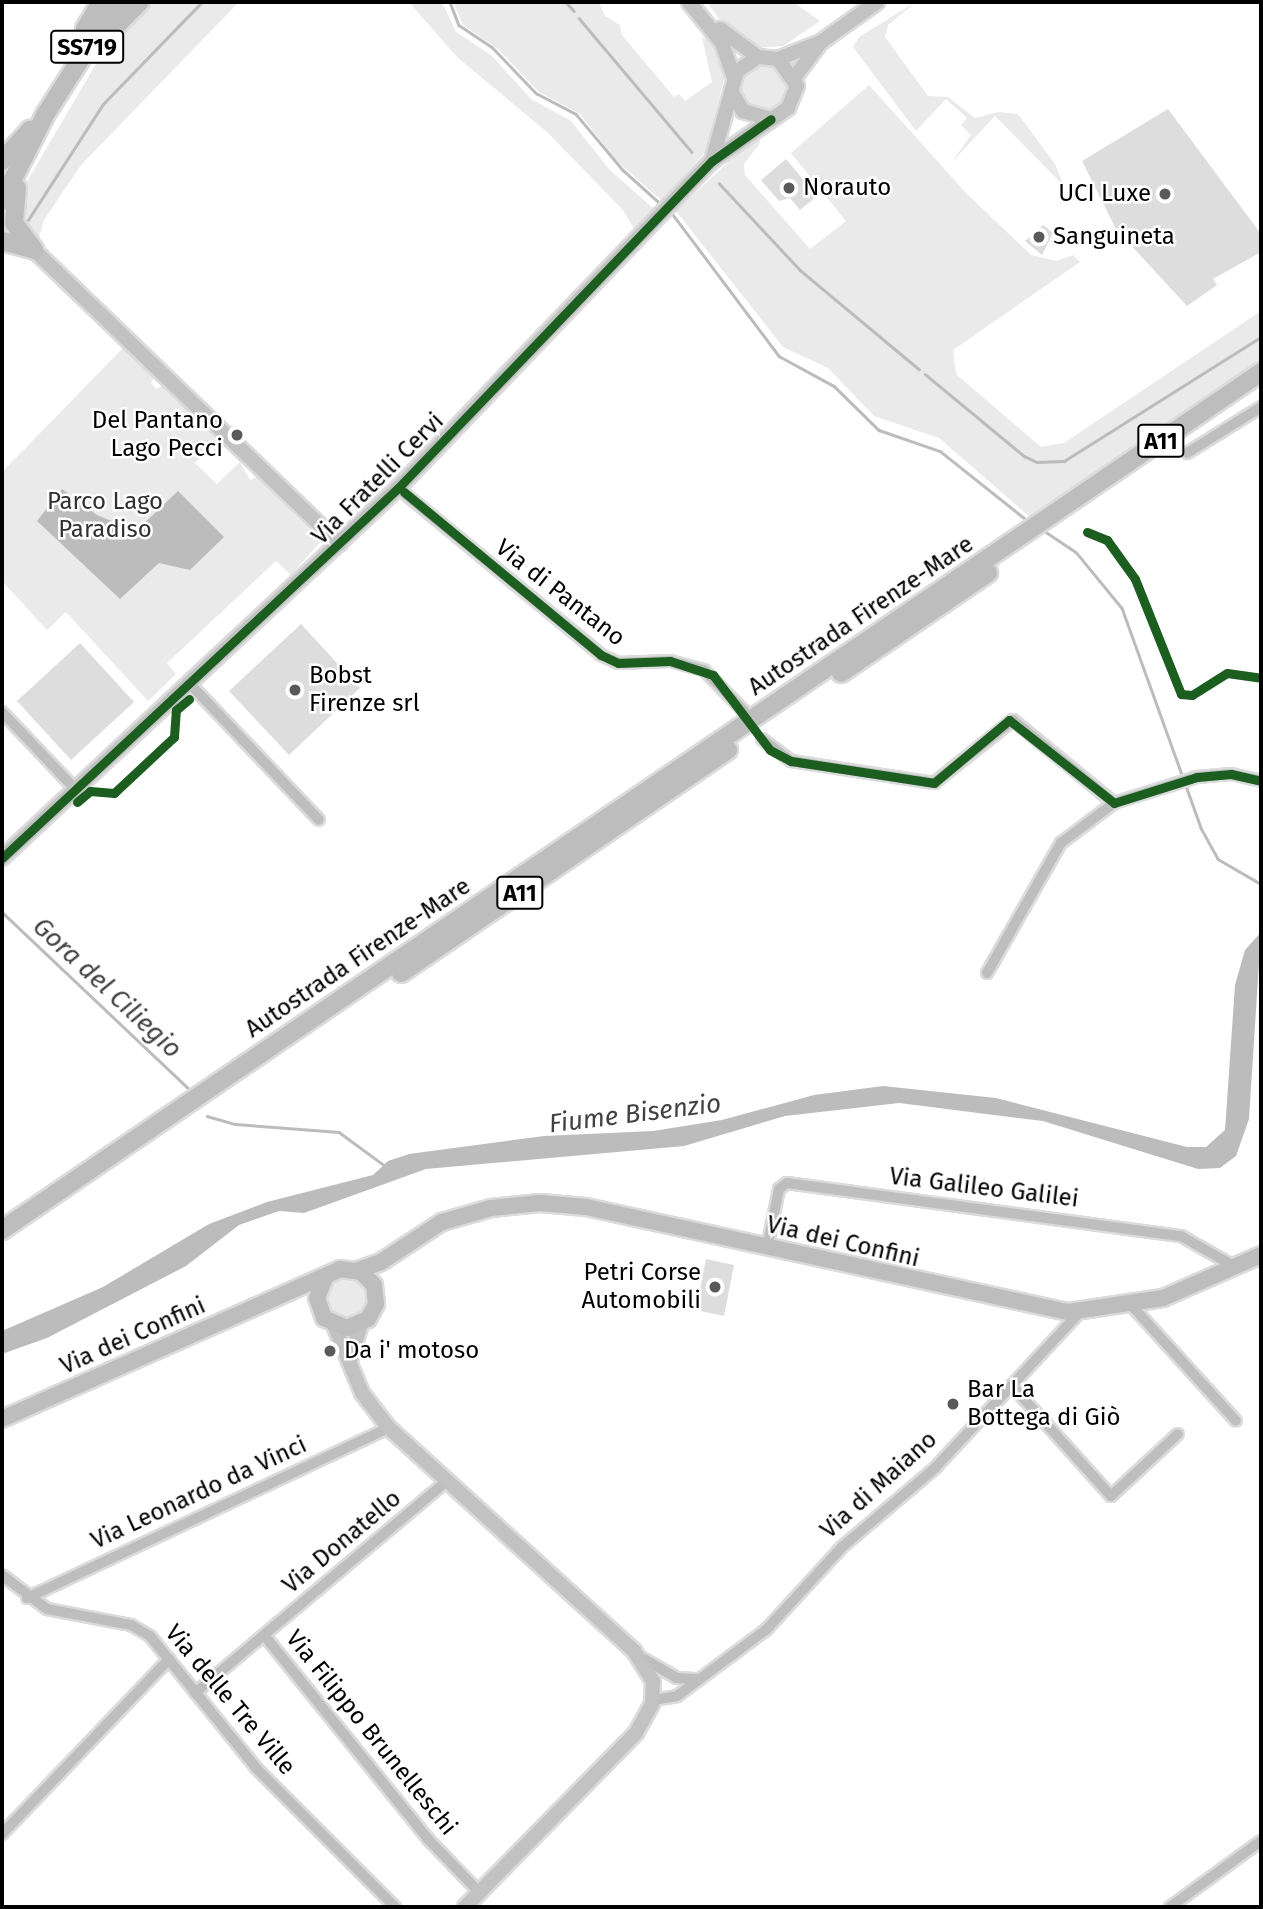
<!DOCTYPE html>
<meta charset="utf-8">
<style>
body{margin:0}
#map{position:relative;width:1263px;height:1909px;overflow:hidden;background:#fff;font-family:"Fira Sans",sans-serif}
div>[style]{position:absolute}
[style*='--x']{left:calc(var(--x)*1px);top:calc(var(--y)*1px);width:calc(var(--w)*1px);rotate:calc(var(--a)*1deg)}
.green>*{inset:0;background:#eaeaea}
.round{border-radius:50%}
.water>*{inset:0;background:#bcbcbc}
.stream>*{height:2.5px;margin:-1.25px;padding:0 1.25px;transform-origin:1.25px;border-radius:1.25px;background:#bcbcbc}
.building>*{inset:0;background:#ddd}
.roads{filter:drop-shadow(2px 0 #dbdbdb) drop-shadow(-2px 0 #dbdbdb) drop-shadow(0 2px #dbdbdb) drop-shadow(0 -2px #dbdbdb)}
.street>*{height:10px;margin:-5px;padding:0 5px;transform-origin:5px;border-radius:5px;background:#bebebe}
.secondary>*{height:14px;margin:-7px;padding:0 7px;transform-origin:7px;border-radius:7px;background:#c2c2c2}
.primary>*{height:16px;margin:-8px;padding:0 8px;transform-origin:8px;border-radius:8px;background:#bdbdbd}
.highway>*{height:18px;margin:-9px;padding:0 9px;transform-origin:9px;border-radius:9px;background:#bdbdbd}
.cycleway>*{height:9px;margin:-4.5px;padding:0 4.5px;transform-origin:4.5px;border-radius:4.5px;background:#1b5e20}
.dots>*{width:19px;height:19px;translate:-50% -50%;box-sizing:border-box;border:4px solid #fff;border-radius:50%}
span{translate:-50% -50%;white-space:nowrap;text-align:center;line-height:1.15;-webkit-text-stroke:5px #fff;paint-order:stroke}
.shield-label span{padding:2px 5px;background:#fff;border:2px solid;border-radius:5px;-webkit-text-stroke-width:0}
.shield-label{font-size:23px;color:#000;font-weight:700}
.poi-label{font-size:24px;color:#000}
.left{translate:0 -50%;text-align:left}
.right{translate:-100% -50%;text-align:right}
.street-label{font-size:24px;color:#000}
.park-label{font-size:24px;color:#303030}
.water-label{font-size:26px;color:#414141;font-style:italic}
.frame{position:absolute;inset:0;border:4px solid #000;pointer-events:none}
</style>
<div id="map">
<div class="green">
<div style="clip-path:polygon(145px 2px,239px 2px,81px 165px,44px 220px,38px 241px,23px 230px,16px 200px,106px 47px)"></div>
<div style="clip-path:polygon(409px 2px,442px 2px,456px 32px,491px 55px,531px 99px,571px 121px,609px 169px,655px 210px,635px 230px,623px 210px,548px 133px,457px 57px)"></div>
<div style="clip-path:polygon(453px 2px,599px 2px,605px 16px,620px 25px,622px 35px,674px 97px,679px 94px,685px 101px,712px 82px,702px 38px,712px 39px,725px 75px,706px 151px,662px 201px,616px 160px,580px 114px,539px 92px,498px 49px,463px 25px)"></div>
<div style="clip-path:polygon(707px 2px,793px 2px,820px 21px,783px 46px,757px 48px,724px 26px)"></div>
<div style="clip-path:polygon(916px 2px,888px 25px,885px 37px,928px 96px,948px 97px,975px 118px,998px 112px,1018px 114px,1055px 164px,1064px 186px,995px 116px,951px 163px,971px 135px,961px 125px,967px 118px,946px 99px,916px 131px,853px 47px,859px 37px)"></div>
<div class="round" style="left:740px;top:64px;width:48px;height:48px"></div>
<div style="clip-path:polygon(869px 85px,966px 193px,1031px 255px,1056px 261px,1073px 255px,1080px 262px,953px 350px,956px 374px,1041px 447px,1064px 443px,1261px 311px,1261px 360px,1030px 517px,939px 438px,874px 416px,828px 368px,783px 347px,676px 211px,759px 133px,760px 143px,744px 164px,745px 175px,810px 249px,846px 221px,791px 153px)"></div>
<div style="clip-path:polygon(124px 347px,154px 378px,151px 383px,156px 389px,162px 386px,218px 441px,195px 463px,217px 484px,240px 462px,250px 480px,257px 477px,321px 541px,291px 575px,276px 561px,167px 663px,176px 674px,148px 701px,66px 612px,47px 630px,2px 581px,2px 472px)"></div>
<div class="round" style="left:325px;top:1276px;width:44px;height:44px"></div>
</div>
<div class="water">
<div style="clip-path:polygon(62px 489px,97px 515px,136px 531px,178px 491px,224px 537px,190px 570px,159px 563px,120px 599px,37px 521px)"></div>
<div style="clip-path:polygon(1261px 932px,1249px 1119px,1236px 1156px,1220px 1168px,1198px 1169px,1043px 1121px,899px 1103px,785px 1116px,684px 1146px,426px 1169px,304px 1213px,279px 1211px,239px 1225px,186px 1266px,47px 1338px,2px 1354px,2px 1331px,103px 1287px,209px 1224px,267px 1202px,373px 1175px,388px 1161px,409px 1154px,544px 1136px,653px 1131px,722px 1120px,814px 1095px,883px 1086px,996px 1098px,1187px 1147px,1206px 1147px,1225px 1130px,1235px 985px,1245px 950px)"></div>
</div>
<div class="stream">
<div style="--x:450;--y:2;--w:25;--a:69"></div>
<div style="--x:459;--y:25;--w:40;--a:34"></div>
<div style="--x:492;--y:47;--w:64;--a:46.3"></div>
<div style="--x:536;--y:93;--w:45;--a:27.7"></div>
<div style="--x:576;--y:114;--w:73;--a:50"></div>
<div style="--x:623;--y:170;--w:54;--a:42"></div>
<div style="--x:566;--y:2;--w:12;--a:48"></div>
<div style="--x:579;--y:18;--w:175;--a:49.9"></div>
<div style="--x:719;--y:183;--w:119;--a:47"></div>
<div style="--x:800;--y:270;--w:155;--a:39.8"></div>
<div style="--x:671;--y:212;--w:180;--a:53.1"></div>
<div style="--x:779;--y:356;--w:63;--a:28.6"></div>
<div style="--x:834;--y:386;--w:63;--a:44.4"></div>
<div style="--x:879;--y:430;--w:65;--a:19"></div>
<div style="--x:940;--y:451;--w:112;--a:38.5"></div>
<div style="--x:28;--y:220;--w:138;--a:-57.1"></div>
<div style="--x:103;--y:104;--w:142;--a:-45.9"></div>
<div style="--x:925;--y:374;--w:129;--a:39.6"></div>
<div style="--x:1024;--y:456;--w:14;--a:25"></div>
<div style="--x:1037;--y:462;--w:27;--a:-2"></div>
<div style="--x:1064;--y:461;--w:233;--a:-32.2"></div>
<div style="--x:1043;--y:530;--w:40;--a:34"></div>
<div style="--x:1076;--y:552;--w:72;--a:50.6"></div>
<div style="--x:1122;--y:608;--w:234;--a:70.2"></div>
<div style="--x:1201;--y:828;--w:35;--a:61"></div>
<div style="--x:1218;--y:859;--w:50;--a:30.2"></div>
<div style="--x:2;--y:912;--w:257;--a:43.4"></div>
<div style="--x:207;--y:1116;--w:29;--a:16"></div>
<div style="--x:235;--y:1124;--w:104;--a:4.4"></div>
<div style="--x:339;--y:1132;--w:56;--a:36.3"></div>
</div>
<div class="building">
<div style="clip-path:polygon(1168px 109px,1261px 234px,1261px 252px,1213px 279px,1217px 285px,1187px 306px,1116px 229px,1082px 161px)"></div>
<div style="clip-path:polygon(786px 159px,817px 196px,800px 210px,790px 198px,779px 201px,761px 180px)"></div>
<div style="clip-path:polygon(1043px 225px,1053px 233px,1042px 255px,1025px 241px)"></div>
<div style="clip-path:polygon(301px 624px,360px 688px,289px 755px,229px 691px)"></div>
<div style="clip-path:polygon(80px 643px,134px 702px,71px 760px,17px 701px)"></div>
<div style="clip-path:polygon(706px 1259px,734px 1265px,724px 1316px,696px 1310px)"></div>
</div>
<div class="roads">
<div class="street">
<div style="--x:1187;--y:453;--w:87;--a:-31.9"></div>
<div style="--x:398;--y:488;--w:263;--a:39.4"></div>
<div style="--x:601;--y:655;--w:19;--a:25"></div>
<div style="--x:618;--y:663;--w:52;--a:-2.2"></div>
<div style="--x:670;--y:661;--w:35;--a:15"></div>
<div style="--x:704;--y:670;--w:59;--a:45.7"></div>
<div style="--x:190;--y:684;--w:187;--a:46.5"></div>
<div style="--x:2;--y:712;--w:108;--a:46.5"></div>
<div style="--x:762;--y:739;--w:36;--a:37"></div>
<div style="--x:791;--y:761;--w:145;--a:8.7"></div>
<div style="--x:934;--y:783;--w:101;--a:-38.6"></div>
<div style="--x:1013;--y:720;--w:131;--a:39.4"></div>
<div style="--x:1114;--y:803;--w:87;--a:-17.4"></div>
<div style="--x:1197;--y:777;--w:34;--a:-5"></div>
<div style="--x:1231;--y:774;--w:31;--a:13"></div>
<div style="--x:987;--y:973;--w:150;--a:-60.4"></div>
<div style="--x:1061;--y:843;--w:66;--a:-37"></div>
<div style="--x:767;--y:1248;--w:60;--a:-78.5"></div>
<div style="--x:779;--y:1189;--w:10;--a:-37"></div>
<div style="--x:787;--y:1183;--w:398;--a:7.7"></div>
<div style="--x:1181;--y:1236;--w:64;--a:29.7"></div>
<div style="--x:1131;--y:1305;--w:156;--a:47.8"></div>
<div style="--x:1014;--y:1388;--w:145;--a:48.1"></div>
<div style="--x:1111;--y:1496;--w:91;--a:-42.8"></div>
<div style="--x:2;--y:1575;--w:56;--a:37.1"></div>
<div style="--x:47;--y:1609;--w:86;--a:10.8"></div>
<div style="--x:131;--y:1625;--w:22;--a:30"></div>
<div style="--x:150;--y:1636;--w:169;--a:51.2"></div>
<div style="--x:256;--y:1768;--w:197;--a:45"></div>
<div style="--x:27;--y:1598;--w:400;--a:-25.2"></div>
<div style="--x:264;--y:1635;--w:262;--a:51.2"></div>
<div style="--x:428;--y:1839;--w:74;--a:46.1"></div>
<div style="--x:639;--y:1656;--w:44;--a:30.1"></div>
<div style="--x:677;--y:1678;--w:22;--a:3"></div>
<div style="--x:195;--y:1693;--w:329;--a:-40.1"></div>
<div style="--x:653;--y:1700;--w:24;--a:-9"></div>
<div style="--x:677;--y:1696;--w:111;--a:-36.6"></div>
<div style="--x:766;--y:1630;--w:113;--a:-47.5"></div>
<div style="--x:842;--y:1547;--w:122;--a:-40.3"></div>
<div style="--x:935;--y:1468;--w:212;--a:-47.1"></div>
<div style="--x:2;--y:1834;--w:242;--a:-46.3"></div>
<div style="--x:1170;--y:1907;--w:112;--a:-36"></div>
</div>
<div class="secondary">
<div style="--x:689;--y:2;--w:53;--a:51.2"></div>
<div style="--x:722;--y:43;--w:36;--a:71"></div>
<div style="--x:720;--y:29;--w:47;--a:36.4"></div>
<div style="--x:821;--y:42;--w:69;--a:-35.5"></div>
<div style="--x:778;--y:59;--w:46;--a:-21.6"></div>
<div style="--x:821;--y:42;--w:45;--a:126.9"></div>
<div style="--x:733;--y:94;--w:20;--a:60"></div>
<div style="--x:743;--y:111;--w:29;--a:16"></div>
<div style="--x:34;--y:250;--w:424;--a:43.9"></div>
<div style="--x:2;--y:858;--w:542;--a:-43.06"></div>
<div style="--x:398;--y:488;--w:453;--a:-46.2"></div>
<div style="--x:712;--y:161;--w:93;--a:-34.9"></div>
<div style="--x:788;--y:108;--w:24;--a:-68"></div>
<div style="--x:797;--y:86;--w:33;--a:-125"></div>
<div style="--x:778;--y:59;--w:20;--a:-174"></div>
<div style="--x:758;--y:57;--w:25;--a:146"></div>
<div style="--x:737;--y:71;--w:93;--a:105.5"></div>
<div style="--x:334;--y:1325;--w:74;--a:67.6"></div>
<div style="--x:362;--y:1393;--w:44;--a:52.4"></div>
<div style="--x:389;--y:1428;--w:331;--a:42.3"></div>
<div style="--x:634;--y:1651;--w:36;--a:58"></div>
<div style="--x:653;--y:1682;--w:22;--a:93"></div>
<div style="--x:652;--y:1704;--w:33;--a:119"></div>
<div style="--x:636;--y:1733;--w:244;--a:134.5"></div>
<div style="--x:350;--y:1360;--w:38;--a:-73"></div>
</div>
<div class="primary">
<div style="--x:358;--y:1270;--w:24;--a:-19"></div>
<div style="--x:381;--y:1262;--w:73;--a:-33.3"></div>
<div style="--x:442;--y:1222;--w:51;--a:-15.9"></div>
<div style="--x:491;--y:1208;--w:49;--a:-5.8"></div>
<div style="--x:540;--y:1203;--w:46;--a:5"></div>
<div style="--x:586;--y:1207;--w:493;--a:12.3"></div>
<div style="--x:1068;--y:1312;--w:96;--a:-8.4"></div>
<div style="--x:1163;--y:1298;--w:107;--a:-23.7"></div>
<div style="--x:2;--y:1419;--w:370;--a:-23.9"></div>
<div style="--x:340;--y:1269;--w:21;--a:8"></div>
<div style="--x:361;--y:1272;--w:18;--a:45"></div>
<div style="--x:374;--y:1285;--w:19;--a:84"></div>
<div style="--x:376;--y:1304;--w:17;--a:118"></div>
<div style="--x:368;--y:1319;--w:23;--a:157"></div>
<div style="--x:347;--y:1328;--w:25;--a:-157"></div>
<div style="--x:324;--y:1318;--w:21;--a:-109"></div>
<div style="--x:317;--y:1298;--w:24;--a:-68"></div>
</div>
<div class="highway">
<div style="--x:85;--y:29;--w:31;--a:-59"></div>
<div style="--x:103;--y:39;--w:52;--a:-45"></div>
<div style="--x:2;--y:161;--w:42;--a:-47.9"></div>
<div style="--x:17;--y:188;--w:35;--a:95"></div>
<div style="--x:14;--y:223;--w:34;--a:53"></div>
<div style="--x:2;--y:201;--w:96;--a:-63.4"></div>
<div style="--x:45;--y:115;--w:134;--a:-57.5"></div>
<div style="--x:2;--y:241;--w:31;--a:15"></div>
<div style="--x:841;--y:673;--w:178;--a:-34.2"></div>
<div style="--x:401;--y:973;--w:396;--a:-34.3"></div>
<div style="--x:2;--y:1230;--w:1524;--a:-34.27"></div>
</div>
</div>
<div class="cycleway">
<div style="--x:404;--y:492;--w:256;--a:39.6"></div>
<div style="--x:601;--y:655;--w:19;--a:25"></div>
<div style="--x:618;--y:663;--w:52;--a:-2.2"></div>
<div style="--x:670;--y:661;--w:45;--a:18"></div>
<div style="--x:713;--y:675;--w:94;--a:52.8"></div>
<div style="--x:770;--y:750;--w:24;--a:28"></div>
<div style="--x:791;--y:761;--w:145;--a:8.7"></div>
<div style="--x:934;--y:783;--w:98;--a:-40"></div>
<div style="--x:1009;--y:720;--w:134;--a:38.3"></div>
<div style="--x:1114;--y:803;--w:87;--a:-17.4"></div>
<div style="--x:1197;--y:777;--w:34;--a:-5"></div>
<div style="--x:1231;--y:774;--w:31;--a:13"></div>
<div style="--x:1087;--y:532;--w:22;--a:22"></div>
<div style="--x:1107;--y:540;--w:48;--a:54.3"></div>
<div style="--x:1135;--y:579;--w:124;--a:68.2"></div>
<div style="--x:1181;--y:694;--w:11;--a:5"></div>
<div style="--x:1192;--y:695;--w:41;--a:-32.2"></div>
<div style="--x:1227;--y:673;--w:34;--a:8"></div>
<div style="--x:77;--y:802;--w:17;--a:-40"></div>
<div style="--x:90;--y:791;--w:24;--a:5"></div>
<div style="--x:114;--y:793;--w:82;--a:-43"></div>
<div style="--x:174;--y:737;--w:27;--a:-86"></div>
<div style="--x:176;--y:710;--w:17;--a:-40"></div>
<div style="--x:2;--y:858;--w:542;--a:-43.06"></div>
<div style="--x:398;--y:488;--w:453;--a:-46.2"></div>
<div style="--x:712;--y:161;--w:72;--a:-35.4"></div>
</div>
<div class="dots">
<div style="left:789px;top:188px;background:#595959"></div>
<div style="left:1165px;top:194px;background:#595959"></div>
<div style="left:1039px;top:237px;background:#595959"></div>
<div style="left:237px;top:435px;background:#595959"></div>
<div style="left:295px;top:690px;background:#595959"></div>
<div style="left:715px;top:1287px;background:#595959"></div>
<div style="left:330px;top:1351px;background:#595959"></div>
<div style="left:953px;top:1404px;background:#595959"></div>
</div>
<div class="shield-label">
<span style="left:87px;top:47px">SS719</span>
<span style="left:1161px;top:441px">A11</span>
<span style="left:520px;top:893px">A11</span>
</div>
<div class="poi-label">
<span class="left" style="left:803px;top:188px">Norauto</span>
<span class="right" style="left:1151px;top:194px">UCI Luxe</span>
<span class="left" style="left:1053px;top:237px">Sanguineta</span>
<span class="right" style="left:223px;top:435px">Del Pantano<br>Lago Pecci</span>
<span class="left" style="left:309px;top:690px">Bobst<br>Firenze srl</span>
<span class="right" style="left:701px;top:1287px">Petri Corse<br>Automobili</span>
<span class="left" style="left:344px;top:1351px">Da i' motoso</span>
<span class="left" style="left:967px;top:1404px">Bar La<br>Bottega di Giò</span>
</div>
<div class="street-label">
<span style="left:378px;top:479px;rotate:-45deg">Via Fratelli Cervi</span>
<span style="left:560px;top:593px;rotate:38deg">Via di Pantano</span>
<span style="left:861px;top:616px;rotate:-34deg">Autostrada Firenze-Mare</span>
<span style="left:358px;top:958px;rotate:-34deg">Autostrada Firenze-Mare</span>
<span style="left:984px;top:1188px;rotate:7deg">Via Galileo Galilei</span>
<span style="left:843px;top:1242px;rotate:13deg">Via dei Confini</span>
<span style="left:133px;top:1336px;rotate:-24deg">Via dei Confini</span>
<span style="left:879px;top:1485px;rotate:-42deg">Via di Maiano</span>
<span style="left:199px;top:1493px;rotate:-25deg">Via Leonardo da Vinci</span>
<span style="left:342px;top:1542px;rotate:-40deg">Via Donatello</span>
<span style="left:230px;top:1700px;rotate:50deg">Via delle Tre Ville</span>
<span style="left:371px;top:1733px;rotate:51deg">Via Filippo Brunelleschi</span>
</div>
<div class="park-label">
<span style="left:105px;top:516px">Parco Lago<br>Paradiso</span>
</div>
<div class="water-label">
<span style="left:107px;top:988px;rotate:43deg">Gora del Ciliegio</span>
<span style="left:635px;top:1114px;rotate:-7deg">Fiume Bisenzio</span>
</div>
<div class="frame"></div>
</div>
